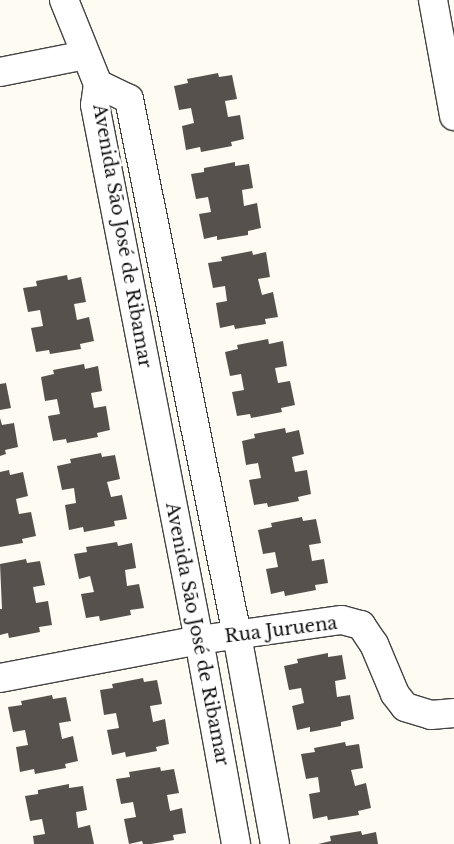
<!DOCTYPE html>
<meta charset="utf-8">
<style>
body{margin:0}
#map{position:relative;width:454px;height:844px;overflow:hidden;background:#fefcf2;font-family:"Libre Baskerville",serif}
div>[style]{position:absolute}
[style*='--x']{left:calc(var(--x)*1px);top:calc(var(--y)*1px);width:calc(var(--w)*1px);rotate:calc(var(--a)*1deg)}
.building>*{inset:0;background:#56514c}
.roads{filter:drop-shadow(1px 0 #424242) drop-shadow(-1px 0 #424242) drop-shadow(0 1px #424242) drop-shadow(0 -1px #424242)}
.minor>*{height:28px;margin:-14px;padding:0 14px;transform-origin:14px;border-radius:14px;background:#fff}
span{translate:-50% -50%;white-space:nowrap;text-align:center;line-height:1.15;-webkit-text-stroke:5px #fff;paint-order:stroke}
.street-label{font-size:18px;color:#0f0f0f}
</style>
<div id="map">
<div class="building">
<div style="clip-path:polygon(218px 73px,219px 77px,232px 75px,237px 99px,225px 101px,228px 117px,240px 115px,244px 139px,231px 142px,232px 146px,201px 152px,200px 147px,186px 150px,182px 126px,194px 123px,191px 108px,179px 110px,174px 86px,188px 83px,187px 79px)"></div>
<div style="clip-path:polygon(235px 162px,235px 166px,249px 164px,253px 188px,242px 190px,244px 206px,257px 203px,261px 228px,248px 231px,248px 235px,217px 240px,217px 236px,204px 239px,199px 214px,211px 212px,208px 197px,196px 199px,191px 174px,204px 172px,204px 168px)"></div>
<div style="clip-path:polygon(252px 251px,253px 255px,266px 252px,270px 277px,258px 279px,262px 295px,273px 292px,278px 317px,265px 319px,266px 324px,235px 329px,234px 325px,220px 328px,216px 303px,227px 301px,225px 286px,213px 288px,208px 263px,222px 261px,221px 257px)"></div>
<div style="clip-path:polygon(67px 275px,68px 280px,81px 277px,86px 302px,74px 304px,77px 320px,89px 317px,94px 341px,80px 344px,81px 349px,50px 354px,49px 350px,36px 352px,31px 328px,43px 326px,40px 310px,28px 312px,23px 288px,37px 286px,36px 281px)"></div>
<div style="clip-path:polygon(268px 339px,269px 344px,283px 341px,287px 366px,275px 368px,278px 383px,290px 381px,295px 405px,281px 408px,282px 412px,251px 418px,250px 414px,237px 416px,232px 392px,244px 390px,241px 374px,230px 376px,225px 352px,238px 349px,237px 345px)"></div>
<div style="clip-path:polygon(84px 364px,85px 369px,98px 366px,102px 391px,91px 393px,94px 408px,106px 406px,110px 430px,97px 433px,98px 437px,67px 443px,66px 439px,53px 441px,48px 416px,60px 414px,57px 399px,45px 401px,41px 377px,54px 374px,53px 370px)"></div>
<div style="clip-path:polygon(6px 383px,11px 408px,0 410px,0 384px)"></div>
<div style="clip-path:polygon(0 418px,2px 425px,14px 423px,18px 447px,5px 450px,6px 454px,0 456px)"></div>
<div style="clip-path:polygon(285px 428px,286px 433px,299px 430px,304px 454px,292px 457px,295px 472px,307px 470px,311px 494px,298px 497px,299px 501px,268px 507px,267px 503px,254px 505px,249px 480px,261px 478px,258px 463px,246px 465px,242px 441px,255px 438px,254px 434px)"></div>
<div style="clip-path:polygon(101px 453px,102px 457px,115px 455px,120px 479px,107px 482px,111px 497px,122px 495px,127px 519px,114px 521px,115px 526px,84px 532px,83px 527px,69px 530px,65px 505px,76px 503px,74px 488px,62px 490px,57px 466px,71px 463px,70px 459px)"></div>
<div style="clip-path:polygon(9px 470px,10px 475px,23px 472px,28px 496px,16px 499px,19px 514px,31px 512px,36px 536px,22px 539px,23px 543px,0 547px,0 472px)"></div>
<div style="clip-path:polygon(302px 517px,303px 521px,316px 519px,321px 543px,309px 545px,312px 561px,324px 559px,328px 583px,315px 585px,316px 590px,285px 596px,284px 591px,271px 594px,266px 569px,278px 567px,275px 552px,263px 554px,258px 530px,272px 527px,271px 523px)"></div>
<div style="clip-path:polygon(117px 542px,118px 546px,132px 543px,136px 568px,125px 570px,127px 586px,139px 584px,144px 608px,130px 610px,131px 615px,100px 621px,99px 616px,86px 618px,81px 594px,94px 592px,90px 576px,79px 579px,74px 554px,87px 552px,86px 547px)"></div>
<div style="clip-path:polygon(26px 559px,27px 563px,40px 561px,45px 585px,33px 587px,36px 603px,48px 601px,52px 625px,39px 627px,40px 632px,9px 638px,8px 633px,0 635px,0 609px,2px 609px,0 564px)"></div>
<div style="clip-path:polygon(328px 653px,328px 657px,342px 655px,346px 679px,335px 681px,337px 697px,350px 695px,354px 719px,341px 722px,341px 726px,310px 732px,310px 727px,297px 730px,292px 706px,304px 703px,301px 688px,289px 690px,284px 666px,298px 663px,297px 659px)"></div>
<div style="clip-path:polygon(143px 678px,144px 682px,157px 680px,162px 704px,150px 706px,153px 722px,165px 719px,169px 744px,156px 747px,157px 751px,126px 757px,125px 752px,112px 755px,107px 730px,119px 728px,116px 713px,104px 715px,100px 690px,113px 688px,112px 684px)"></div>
<div style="clip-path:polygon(52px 695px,53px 699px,66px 697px,71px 721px,59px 723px,62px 739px,73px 736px,78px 761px,65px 764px,66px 768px,35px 774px,34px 769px,20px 772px,16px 747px,28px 745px,25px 730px,13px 732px,8px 707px,22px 705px,21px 701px)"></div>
<div style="clip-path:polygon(345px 742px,346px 746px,359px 744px,363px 768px,351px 770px,355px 786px,366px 783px,371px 808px,358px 811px,359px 815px,328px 820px,327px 816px,313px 819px,309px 794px,320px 792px,318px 777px,306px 779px,301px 754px,315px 752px,314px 748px)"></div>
<div style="clip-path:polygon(160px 767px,161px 771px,174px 769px,179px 793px,167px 795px,170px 811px,182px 808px,186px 833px,173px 835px,174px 840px,151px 844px,143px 844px,142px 841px,129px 844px,124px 819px,136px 817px,133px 802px,121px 804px,116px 779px,130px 777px,129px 772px)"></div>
<div style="clip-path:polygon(69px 784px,69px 788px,83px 786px,87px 810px,76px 812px,78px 828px,90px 825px,94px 844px,34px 844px,33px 836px,45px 834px,42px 819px,30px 821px,25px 796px,38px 794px,38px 790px)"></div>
<div style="clip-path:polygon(361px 831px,362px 835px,376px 832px,378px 844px,318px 844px,331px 841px,330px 836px)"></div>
</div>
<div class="roads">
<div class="minor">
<div style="--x:64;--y:0;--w:91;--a:68"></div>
<div style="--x:433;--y:0;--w:118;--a:79.7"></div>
<div style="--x:0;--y:72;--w:87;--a:-11.3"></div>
<div style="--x:98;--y:84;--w:34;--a:26"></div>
<div style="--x:129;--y:99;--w:547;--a:78.61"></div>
<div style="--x:237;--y:635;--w:212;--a:79.7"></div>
<div style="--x:98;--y:84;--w:21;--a:98"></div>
<div style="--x:95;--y:105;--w:545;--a:79"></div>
<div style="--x:199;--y:640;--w:207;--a:79.7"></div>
<div style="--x:0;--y:678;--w:203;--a:-10.8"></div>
<div style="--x:199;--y:640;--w:144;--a:-8"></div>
<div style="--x:342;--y:620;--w:20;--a:15"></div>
<div style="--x:361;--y:625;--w:23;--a:56"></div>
<div style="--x:374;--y:644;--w:54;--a:67.2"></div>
<div style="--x:395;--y:694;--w:16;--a:52"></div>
<div style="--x:405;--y:707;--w:27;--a:17"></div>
<div style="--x:431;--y:715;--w:23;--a:-5"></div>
</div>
</div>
<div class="street-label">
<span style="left:122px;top:236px;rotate:80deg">Avenida São José de Ribamar</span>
<span style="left:281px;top:630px;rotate:-7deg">Rua Juruena</span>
<span style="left:197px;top:634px;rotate:79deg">Avenida São José de Ribamar</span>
</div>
</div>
